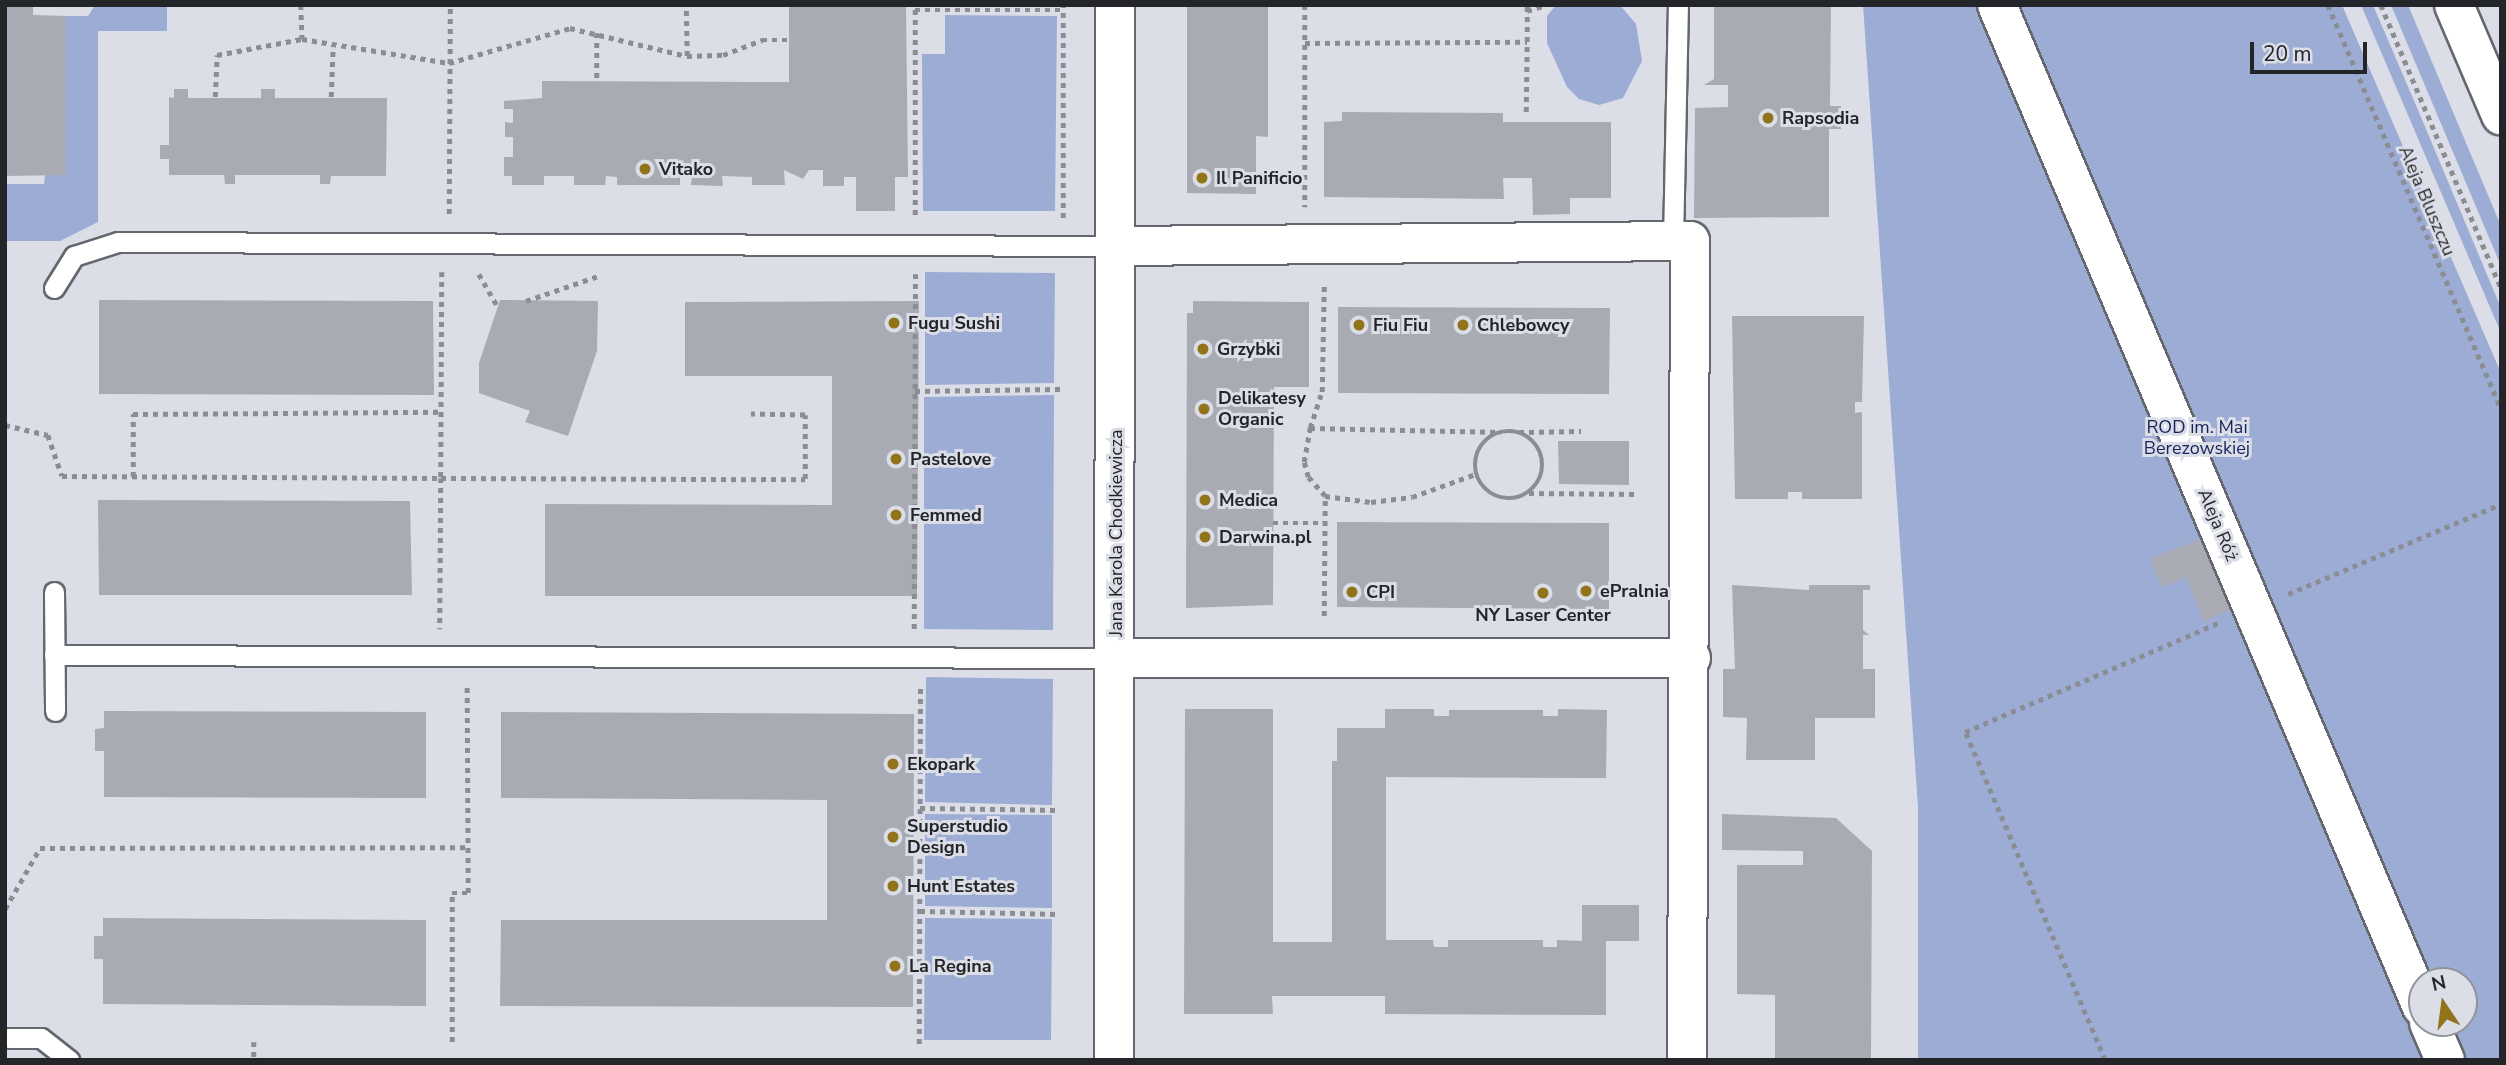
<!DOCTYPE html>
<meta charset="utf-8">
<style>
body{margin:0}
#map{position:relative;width:2506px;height:1065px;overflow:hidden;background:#dbdee7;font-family:"Nunito Sans",sans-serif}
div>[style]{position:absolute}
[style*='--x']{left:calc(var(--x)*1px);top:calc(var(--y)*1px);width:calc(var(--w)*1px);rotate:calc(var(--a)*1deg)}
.green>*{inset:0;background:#9dacd5}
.building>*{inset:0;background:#a8abb3}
.path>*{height:4.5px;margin-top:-2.25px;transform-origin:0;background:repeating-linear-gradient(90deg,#8b8d94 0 5px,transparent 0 10px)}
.path>.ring{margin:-2.25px;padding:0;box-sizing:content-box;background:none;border:4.5px solid #8b8d94;border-radius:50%}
.roads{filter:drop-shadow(2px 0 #64676e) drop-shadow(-2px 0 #64676e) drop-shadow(0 2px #64676e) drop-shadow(0 -2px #64676e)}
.lane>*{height:19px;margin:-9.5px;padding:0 9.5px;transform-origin:9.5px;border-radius:9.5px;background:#fff}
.street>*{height:38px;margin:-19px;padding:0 19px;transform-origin:19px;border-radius:19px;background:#fff}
.secondary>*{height:38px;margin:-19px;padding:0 19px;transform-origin:19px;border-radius:19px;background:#fff}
.dots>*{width:19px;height:19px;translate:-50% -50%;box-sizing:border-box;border:4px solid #dbdee7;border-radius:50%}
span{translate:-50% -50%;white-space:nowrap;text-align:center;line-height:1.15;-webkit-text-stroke:6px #dbdee7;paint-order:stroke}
.poi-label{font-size:18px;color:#242528;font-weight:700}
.left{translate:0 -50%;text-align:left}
.street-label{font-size:18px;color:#242528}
.park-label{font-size:18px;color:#17235c}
.frame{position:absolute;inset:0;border:7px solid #242528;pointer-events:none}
.north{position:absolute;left:2408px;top:967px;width:70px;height:70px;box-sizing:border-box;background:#dbdee7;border:2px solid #92949b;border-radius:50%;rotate:347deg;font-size:19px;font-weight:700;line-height:28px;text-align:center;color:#242528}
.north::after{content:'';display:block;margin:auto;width:24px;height:32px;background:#91741a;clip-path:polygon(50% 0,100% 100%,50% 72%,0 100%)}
.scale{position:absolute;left:2250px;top:42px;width:117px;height:32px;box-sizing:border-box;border:4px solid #242528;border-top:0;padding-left:9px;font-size:21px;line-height:24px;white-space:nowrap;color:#242528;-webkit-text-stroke:5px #dbdee7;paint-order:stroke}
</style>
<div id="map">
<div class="green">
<div style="clip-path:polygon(95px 5px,167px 5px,167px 31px,98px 31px,98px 222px,60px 241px,5px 241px,5px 184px,44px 184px,45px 175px,66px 175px,66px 16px,88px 16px)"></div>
<div style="clip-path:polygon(1556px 5px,1620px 5px,1636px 24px,1642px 61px,1623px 98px,1599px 105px,1579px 99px,1567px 87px,1547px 43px,1547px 16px)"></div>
<div style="clip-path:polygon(evenodd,1863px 5px,2342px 5px,2501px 373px,2501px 1060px,1918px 1060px,1918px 807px,1863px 5px,2422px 981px,2464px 981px,2464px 1023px,2422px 1023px,2422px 981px)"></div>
<div style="clip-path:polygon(2361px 5px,2373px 5px,2418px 110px,2501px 308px,2501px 333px)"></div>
<div style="clip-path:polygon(2391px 5px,2408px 5px,2501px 226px,2501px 266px)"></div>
<div style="clip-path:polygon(945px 15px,1057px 16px,1055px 211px,923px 211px,922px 54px,945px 54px)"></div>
<div style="clip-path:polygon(925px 272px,1055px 273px,1054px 383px,925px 385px)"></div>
<div style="clip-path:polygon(1054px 395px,1053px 630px,924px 629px,924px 397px)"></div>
<div style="clip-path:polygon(926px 677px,1053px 679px,1052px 805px,925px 802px)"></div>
<div style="clip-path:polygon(925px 814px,1052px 815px,1052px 908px,925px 906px)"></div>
<div style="clip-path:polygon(925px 918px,1052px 919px,1051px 1040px,924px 1040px)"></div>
</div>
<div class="building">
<div style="clip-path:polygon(5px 5px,33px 5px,33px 15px,66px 16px,66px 175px,5px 176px)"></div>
<div style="clip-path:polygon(789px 5px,906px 5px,908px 177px,895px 177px,895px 211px,856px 211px,856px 177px,844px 177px,844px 186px,823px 186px,823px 170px,809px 170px,803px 179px,784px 170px,785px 185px,752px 185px,752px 177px,722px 176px,723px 186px,691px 185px,692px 177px,680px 177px,680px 185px,617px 185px,617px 177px,606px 176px,605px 185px,574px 185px,574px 176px,544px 176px,544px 185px,512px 185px,512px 176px,504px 176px,504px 157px,513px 157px,513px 137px,505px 137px,505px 122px,513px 123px,513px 109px,504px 109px,504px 101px,542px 98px,542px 81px,789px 82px)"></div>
<div style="clip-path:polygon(1187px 5px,1268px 5px,1268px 137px,1256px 136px,1256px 194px,1187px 193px)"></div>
<div style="clip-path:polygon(1714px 5px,1831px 5px,1830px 106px,1841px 106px,1841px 129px,1829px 129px,1829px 217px,1694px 218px,1695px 108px,1728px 107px,1728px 85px,1704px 85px,1714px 79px)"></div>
<div style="clip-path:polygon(174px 89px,188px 89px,188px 98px,261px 98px,261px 89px,275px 89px,275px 98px,387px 98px,386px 176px,331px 176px,330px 184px,320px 184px,320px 175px,235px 175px,235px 184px,225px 184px,224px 175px,169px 175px,169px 159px,160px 159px,160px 145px,169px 145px,169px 97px,174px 98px)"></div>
<div style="clip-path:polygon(1342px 112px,1503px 113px,1503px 122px,1611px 122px,1611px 198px,1570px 198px,1570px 214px,1533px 215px,1532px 178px,1503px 178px,1504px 199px,1324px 197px,1324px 122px,1342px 121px)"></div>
<div style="clip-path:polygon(99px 300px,433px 301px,434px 395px,99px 394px)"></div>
<div style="clip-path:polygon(500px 300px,598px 301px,597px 351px,568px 436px,525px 422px,530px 411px,479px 393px,479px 363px)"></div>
<div style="clip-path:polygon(919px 301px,917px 596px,545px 596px,545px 504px,832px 505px,832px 376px,685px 376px,685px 302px)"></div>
<div style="clip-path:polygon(1193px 301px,1309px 302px,1309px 387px,1274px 387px,1273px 605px,1186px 608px,1187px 313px,1193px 313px)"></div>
<div style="clip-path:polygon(1338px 307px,1610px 308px,1609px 394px,1338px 393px)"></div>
<div style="clip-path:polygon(1732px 316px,1864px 316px,1862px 402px,1855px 402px,1855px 413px,1862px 412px,1862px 499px,1802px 499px,1802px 492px,1788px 492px,1788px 499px,1735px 499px)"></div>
<div style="clip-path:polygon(1558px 441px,1629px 441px,1629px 485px,1559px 484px)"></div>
<div style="clip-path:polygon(98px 500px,410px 501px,412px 595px,99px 595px)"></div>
<div style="clip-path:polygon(1337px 522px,1609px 523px,1609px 609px,1337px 607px)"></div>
<div style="clip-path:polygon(2209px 535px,2239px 606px,2204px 621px,2186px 578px,2162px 587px,2150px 559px)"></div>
<div style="clip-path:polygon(1732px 585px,1809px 590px,1809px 585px,1870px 585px,1870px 590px,1863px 590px,1863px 630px,1869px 635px,1863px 635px,1863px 669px,1875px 669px,1875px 718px,1815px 718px,1815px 760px,1746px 760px,1747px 718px,1723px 717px,1723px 669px,1735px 669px)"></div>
<div style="clip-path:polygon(1185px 709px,1273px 709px,1273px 942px,1332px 942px,1332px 761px,1337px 761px,1337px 728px,1385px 728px,1385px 709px,1434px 709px,1434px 716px,1449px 716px,1449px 710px,1543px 710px,1543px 716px,1558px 716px,1558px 709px,1607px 710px,1606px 778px,1386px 777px,1386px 940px,1433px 940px,1434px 947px,1448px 947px,1448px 940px,1543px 940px,1543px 947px,1557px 947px,1557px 940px,1582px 941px,1582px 905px,1639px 905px,1639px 941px,1606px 941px,1606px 1015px,1385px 1014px,1385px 996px,1272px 996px,1273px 1014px,1184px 1014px)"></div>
<div style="clip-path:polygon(104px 711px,426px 712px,426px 798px,104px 797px,104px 751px,95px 751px,95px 729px,104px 728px)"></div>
<div style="clip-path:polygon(501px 712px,914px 714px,913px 1007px,500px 1006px,501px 920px,827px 920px,827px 800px,501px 798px)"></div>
<div style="clip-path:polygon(1722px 814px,1836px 818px,1872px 851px,1871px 1060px,1775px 1060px,1775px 995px,1737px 994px,1737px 865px,1803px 865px,1803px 851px,1722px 850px)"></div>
<div style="clip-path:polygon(103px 918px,426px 920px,426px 1006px,103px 1004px,103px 959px,94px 959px,94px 936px,103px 936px)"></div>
</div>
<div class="path">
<div style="--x:301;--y:5;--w:34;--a:88"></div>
<div style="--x:302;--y:39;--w:149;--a:9.3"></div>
<div style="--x:449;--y:63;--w:126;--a:-16.1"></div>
<div style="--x:570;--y:28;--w:120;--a:13.5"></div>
<div style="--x:687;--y:56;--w:51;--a:-91.1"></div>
<div style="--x:1305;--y:5;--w:202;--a:90"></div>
<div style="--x:2328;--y:5;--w:439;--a:66.8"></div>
<div style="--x:2381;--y:5;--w:307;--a:67"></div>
<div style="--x:915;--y:10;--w:148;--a:0"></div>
<div style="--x:1527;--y:11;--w:19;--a:-18"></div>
<div style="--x:597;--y:33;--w:48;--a:90"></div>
<div style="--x:1305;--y:43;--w:222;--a:-0.3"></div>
<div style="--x:1527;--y:42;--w:37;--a:-90"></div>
<div style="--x:687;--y:56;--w:36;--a:-2"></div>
<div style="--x:723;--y:55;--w:42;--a:-21"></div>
<div style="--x:762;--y:40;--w:27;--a:0"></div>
<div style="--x:215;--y:97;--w:42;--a:-87.3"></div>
<div style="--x:217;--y:55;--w:86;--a:-10.7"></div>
<div style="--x:331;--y:97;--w:51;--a:-87.8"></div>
<div style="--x:1526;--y:112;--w:70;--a:-89.2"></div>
<div style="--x:449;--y:214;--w:209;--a:-89.7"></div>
<div style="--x:915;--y:215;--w:210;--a:-90"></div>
<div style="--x:1063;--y:218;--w:213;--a:-90"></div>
<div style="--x:442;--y:272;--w:206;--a:90.3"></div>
<div style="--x:441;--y:478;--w:364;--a:0.2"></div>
<div style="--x:805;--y:479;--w:64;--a:-90"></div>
<div style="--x:805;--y:415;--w:54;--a:-178.9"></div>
<div style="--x:479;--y:274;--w:38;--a:60"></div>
<div style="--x:526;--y:301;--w:76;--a:-19.1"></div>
<div style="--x:915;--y:391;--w:147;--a:-0.8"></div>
<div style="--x:5;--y:425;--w:44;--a:13.1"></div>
<div style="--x:48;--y:435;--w:43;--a:71.1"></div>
<div style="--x:62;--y:476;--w:379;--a:0.3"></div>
<div style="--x:441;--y:478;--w:151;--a:90.4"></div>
<div style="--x:1310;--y:428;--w:38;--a:-72"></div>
<div style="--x:1322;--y:392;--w:108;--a:-88.9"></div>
<div class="ring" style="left:1475px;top:431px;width:63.5px;height:63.5px"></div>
<div style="--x:1519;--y:432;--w:62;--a:-0.9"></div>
<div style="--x:133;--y:477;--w:63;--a:-90"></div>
<div style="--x:133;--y:414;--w:308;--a:-0.4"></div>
<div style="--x:1529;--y:493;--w:108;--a:0.5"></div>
<div style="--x:1325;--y:496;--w:25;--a:-132"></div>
<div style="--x:1308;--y:477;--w:16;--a:-105"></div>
<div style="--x:1304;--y:462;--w:35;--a:-80"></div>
<div style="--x:1310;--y:428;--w:191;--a:1.2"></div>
<div style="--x:1273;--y:523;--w:52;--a:0"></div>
<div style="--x:2288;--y:594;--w:231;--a:-22.9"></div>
<div style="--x:1324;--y:616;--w:120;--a:-89.5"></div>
<div style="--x:1325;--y:496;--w:46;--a:7.4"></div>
<div style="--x:1371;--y:502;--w:41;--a:-7"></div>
<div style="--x:1412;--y:497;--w:68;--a:-19.8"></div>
<div style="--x:914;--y:629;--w:355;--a:-89.8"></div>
<div style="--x:920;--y:808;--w:139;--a:0.8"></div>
<div style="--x:5;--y:909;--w:70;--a:-60.2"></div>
<div style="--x:40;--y:848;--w:427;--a:-0.1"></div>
<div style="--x:920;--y:911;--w:140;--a:1.2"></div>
<div style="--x:254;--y:1042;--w:18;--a:90"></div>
<div style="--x:452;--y:1042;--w:149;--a:-90"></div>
<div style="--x:452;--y:893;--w:16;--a:0"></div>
<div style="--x:468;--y:893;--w:209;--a:-90.3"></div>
<div style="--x:919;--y:1044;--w:356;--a:-89.8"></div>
<div style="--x:2105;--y:1060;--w:357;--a:-113.1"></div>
<div style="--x:1965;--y:732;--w:275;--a:-23.3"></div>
</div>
<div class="roads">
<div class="lane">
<div style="--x:1673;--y:241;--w:236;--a:-88.8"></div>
<div style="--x:54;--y:288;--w:38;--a:-58"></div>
<div style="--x:74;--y:256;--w:46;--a:-17.7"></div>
<div style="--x:118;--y:242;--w:998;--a:0.23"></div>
<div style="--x:54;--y:592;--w:119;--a:89.5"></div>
<div style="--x:54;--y:655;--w:1061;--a:0.16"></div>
<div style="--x:8;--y:1038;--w:33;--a:0"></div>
<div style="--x:41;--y:1038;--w:36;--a:38"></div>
</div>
<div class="street">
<div style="--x:1997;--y:5;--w:1088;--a:67.02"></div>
<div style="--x:1116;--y:246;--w:574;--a:-0.5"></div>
<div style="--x:1690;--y:241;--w:819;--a:90.21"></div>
<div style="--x:1115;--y:658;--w:576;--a:0"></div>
<div style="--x:2429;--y:1023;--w:40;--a:66.6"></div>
<div style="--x:1114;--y:1060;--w:1055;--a:-89.95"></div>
</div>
<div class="secondary">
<div style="--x:2454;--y:5;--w:120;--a:66.9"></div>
</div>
</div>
<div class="dots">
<div style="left:1768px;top:118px;background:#91741a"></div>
<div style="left:645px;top:169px;background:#91741a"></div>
<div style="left:1202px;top:178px;background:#91741a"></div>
<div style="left:894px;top:323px;background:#91741a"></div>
<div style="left:1359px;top:325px;background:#91741a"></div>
<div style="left:1463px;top:325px;background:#91741a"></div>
<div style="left:1203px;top:349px;background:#91741a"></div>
<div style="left:1204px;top:409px;background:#91741a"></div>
<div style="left:896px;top:459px;background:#91741a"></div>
<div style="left:1205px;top:500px;background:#91741a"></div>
<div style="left:896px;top:515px;background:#91741a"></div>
<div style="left:1205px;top:537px;background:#91741a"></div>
<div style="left:1586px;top:591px;background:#91741a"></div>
<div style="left:1352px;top:592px;background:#91741a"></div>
<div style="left:1543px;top:593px;background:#91741a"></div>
<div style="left:893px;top:764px;background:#91741a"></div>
<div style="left:893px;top:837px;background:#91741a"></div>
<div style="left:893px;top:886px;background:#91741a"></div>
<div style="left:895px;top:966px;background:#91741a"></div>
</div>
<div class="poi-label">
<span class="left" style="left:1782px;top:118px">Rapsodia</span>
<span class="left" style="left:659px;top:169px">Vitako</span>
<span class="left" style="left:1216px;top:178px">Il Panificio</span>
<span class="left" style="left:908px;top:323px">Fugu Sushi</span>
<span class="left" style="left:1373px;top:325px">Fiu Fiu</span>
<span class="left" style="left:1477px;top:325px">Chlebowcy</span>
<span class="left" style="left:1217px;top:349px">Grzybki</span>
<span class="left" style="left:1218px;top:409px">Delikatesy<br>Organic</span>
<span class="left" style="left:910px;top:459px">Pastelove</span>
<span class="left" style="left:1219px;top:500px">Medica</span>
<span class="left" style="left:910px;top:515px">Femmed</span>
<span class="left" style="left:1219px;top:537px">Darwina.pl</span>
<span class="left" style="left:1600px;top:591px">ePralnia</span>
<span class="left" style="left:1366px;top:592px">CPI</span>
<span style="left:1543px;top:615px">NY Laser Center</span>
<span class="left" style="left:907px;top:764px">Ekopark</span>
<span class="left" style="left:907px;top:837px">Superstudio<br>Design</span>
<span class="left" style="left:907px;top:886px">Hunt Estates</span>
<span class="left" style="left:909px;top:966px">La Regina</span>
</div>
<div class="street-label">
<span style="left:2427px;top:201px;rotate:67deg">Aleja Bluszczu</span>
<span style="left:2218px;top:525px;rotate:67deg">Aleja Róż</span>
<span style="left:1116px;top:533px;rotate:-90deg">Jana Karola Chodkiewicza</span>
</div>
<div class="park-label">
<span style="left:2197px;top:438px">ROD im. Mai<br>Berezowskiej</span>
</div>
<div class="frame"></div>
<div class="north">N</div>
<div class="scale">20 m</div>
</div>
